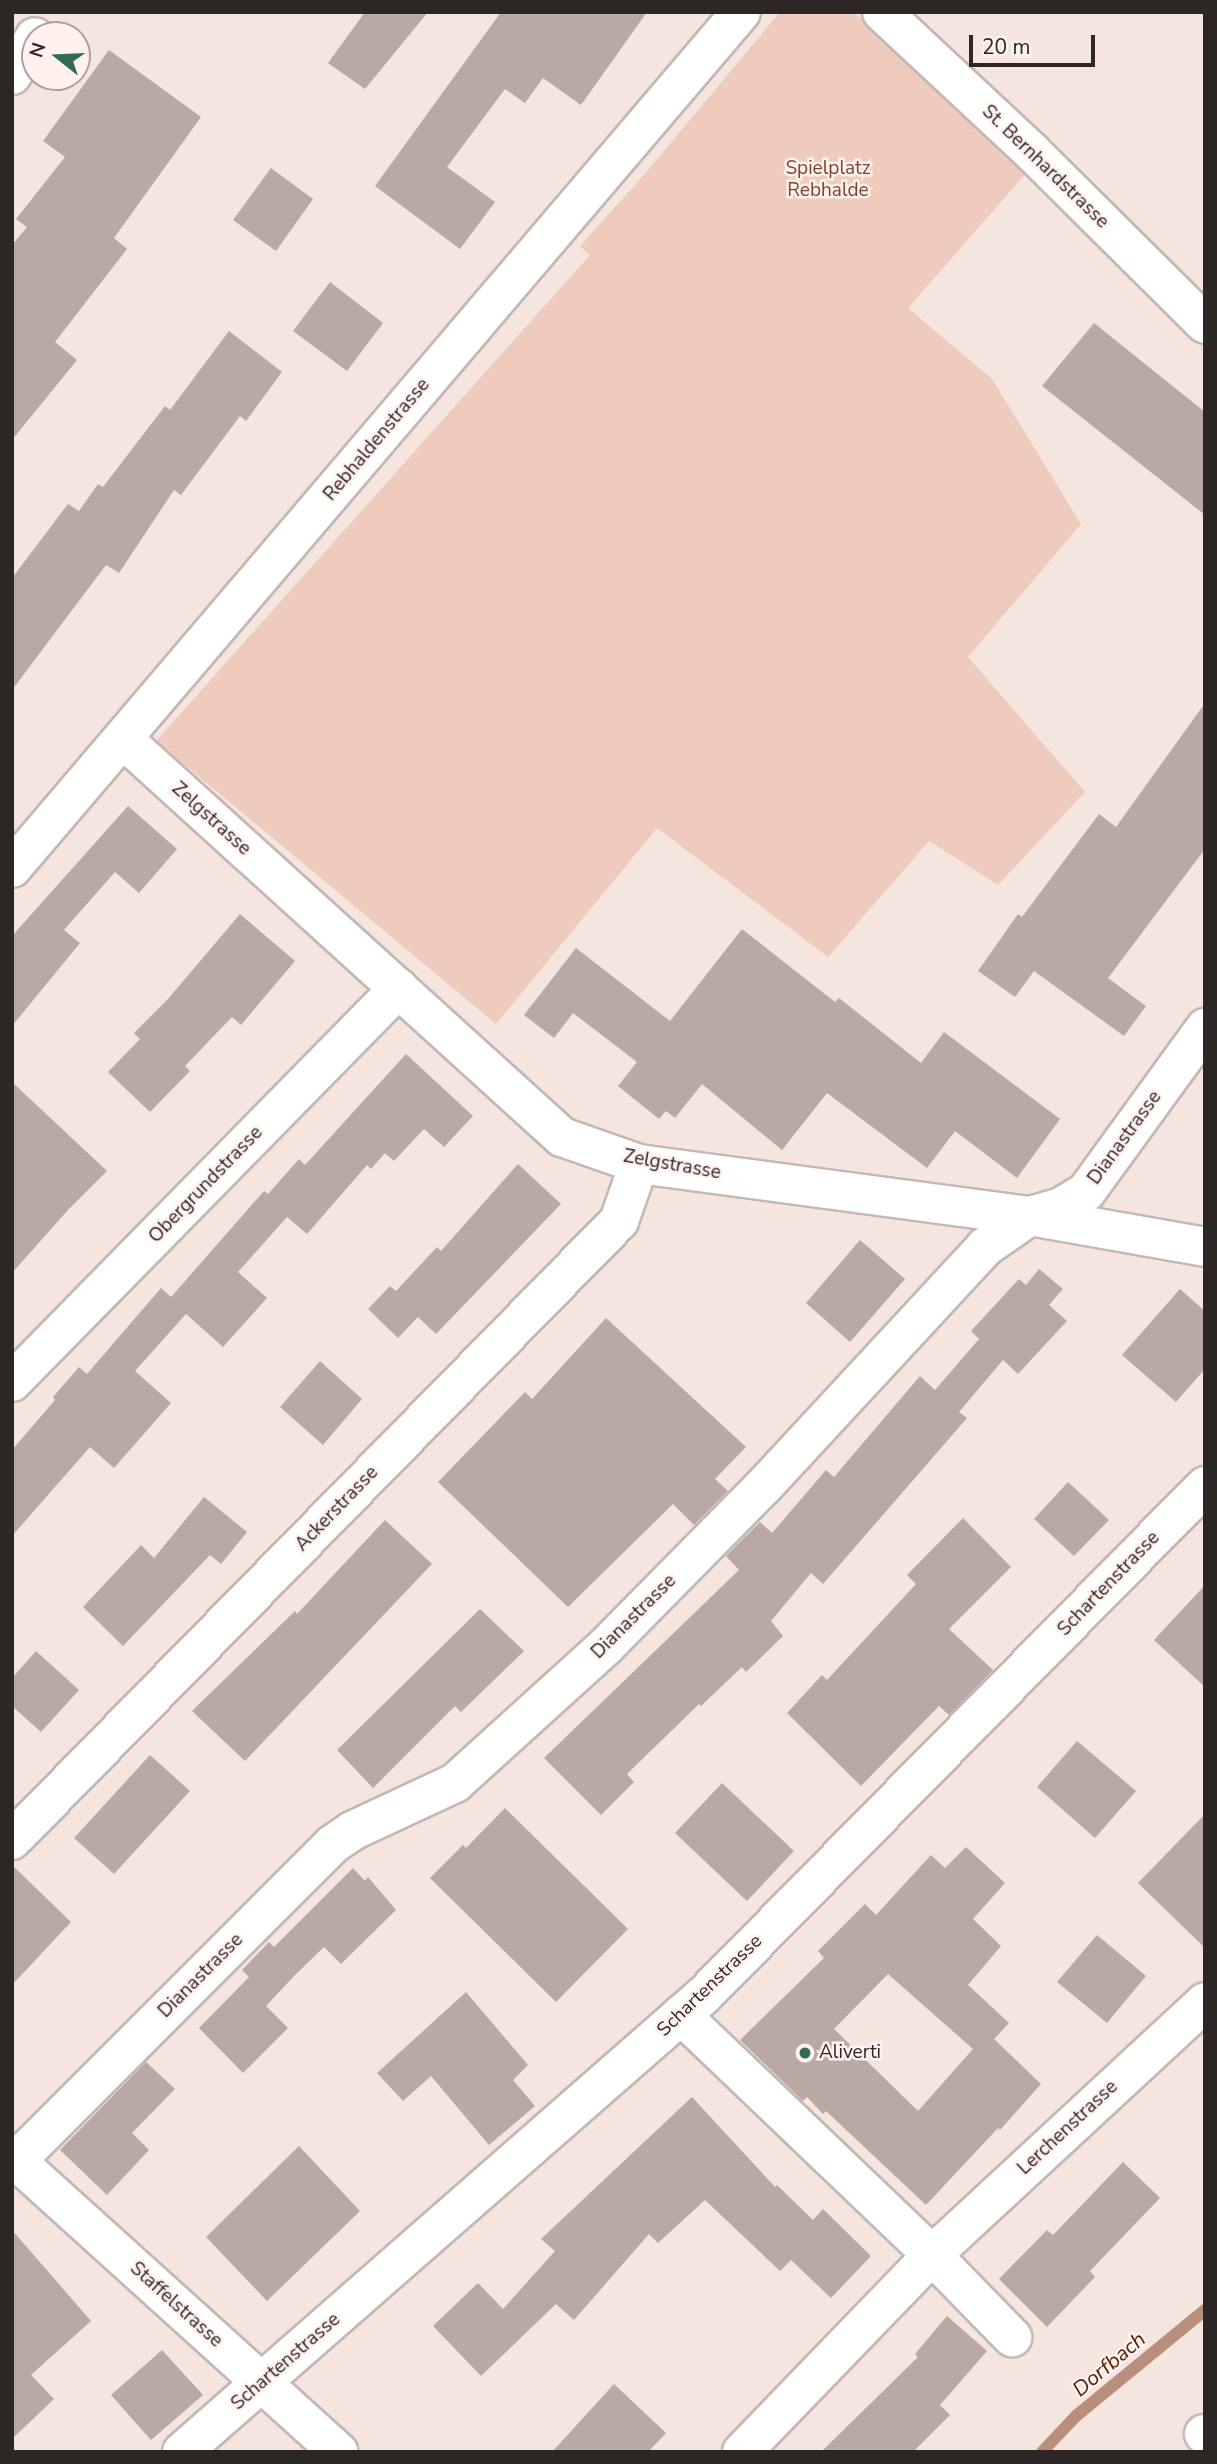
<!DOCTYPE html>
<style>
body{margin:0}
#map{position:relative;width:1217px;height:2464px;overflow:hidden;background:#f4e5df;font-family:"Nunito Sans",sans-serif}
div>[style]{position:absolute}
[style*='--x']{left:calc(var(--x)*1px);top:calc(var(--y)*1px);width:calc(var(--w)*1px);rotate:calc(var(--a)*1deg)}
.green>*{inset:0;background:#efcbbd}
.stream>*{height:12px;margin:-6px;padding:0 6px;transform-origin:6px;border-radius:6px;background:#ba8e7d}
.building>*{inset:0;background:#b8a9a4}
.roads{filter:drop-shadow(2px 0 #c5b7b2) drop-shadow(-2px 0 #c5b7b2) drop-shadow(0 2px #c5b7b2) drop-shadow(0 -2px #c5b7b2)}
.minor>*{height:38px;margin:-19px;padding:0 19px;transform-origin:19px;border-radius:19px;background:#fff}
.dots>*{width:19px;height:19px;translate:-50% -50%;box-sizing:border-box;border:4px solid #fff2ee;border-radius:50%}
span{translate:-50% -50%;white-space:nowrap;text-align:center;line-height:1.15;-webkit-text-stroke:5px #fff2ee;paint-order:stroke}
.street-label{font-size:19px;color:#2c2725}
.park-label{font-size:19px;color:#7f432b}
.poi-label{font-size:19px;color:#2c2725}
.left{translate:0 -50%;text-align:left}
.water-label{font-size:21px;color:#572005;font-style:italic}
.frame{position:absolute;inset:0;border:14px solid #2c2725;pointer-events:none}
.north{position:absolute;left:21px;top:21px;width:70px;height:70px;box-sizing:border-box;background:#fff2ee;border:2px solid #aba19e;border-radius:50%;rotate:288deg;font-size:19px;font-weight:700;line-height:28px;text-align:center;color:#2c2725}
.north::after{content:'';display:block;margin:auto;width:24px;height:32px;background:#306b56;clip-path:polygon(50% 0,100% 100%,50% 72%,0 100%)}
.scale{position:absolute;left:969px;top:35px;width:126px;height:32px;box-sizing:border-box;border:4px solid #2c2725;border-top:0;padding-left:9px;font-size:21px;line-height:24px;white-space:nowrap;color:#2c2725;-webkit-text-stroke:5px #fff2ee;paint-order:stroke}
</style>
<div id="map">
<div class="green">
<div style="clip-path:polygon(780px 12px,851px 12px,880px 31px,1029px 170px,908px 308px,992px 379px,1081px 524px,968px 657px,1085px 792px,998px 885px,929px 841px,828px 957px,657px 828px,496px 1024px,156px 741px,590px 255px,580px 246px,644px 175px)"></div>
</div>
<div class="stream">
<div style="--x:1042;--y:2452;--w:50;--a:-46.6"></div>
<div style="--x:1076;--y:2416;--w:167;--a:-39.4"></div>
</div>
<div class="building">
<div style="clip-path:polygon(365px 12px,428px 12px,365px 89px,328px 63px)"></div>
<div style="clip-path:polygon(501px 12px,647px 12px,581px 105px,543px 78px,525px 103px,505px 89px,447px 167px,495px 202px,460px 249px,375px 186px)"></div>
<div style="clip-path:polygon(109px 50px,201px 117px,114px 238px,127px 249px,55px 342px,77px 360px,12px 440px,12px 245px,27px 227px,16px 219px,65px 157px,43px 141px)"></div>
<div style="clip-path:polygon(271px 168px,313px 199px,276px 251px,233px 220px)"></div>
<div style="clip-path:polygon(330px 282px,383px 323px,347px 371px,293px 331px)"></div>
<div style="clip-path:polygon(1094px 323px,1205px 412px,1205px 515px,1042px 386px)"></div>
<div style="clip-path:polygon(229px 331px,282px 372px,246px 421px,240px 416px,181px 495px,174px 490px,119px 573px,106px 565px,12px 690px,12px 578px,68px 504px,79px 511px,98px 484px,103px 487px,165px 406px,170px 410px)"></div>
<div style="clip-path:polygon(1205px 703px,1205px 849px,1108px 978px,1146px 1006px,1124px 1036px,1034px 971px,1015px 997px,978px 971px,1018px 914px,1022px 917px,1099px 814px,1116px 827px)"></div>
<div style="clip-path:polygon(128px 806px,177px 849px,139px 893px,115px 872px,64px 930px,80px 943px,12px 1026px,12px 936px)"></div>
<div style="clip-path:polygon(240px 914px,295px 961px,241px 1025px,232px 1017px,185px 1066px,190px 1071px,150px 1112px,108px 1072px,140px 1039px,134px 1033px,168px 999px)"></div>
<div style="clip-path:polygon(742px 929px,835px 1002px,839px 998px,921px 1063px,944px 1032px,1060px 1119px,1017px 1178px,955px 1131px,927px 1168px,827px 1093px,782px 1150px,702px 1084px,675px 1118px,666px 1111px,659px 1119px,618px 1086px,637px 1062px,573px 1013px,554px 1038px,524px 1015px,576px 948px,670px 1021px)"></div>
<div style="clip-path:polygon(406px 1054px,473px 1116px,444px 1147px,424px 1129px,394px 1161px,385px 1153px,371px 1169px,367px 1165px,307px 1234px,287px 1217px,238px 1272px,267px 1298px,223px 1347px,186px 1314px,135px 1371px,171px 1403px,114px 1468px,90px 1447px,12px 1536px,12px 1450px,55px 1400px,53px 1397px,79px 1367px,87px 1374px,161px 1288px,171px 1297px,264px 1191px,268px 1194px,299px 1159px,305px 1165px)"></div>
<div style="clip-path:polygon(12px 1082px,107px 1171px,68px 1210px,12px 1273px)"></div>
<div style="clip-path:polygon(518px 1164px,561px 1204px,436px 1334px,418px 1317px,398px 1338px,368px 1309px,390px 1286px,396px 1291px,437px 1247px,441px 1251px)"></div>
<div style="clip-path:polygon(860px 1240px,905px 1279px,850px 1342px,806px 1303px)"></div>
<div style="clip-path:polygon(1039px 1269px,1063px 1289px,1049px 1305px,1067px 1321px,1018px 1374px,1003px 1360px,959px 1412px,967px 1418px,823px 1584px,811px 1573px,771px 1621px,783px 1636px,746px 1672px,742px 1667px,701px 1706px,699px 1704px,627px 1774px,634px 1782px,601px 1815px,544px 1758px,739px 1570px,726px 1556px,760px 1522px,772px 1533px,826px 1470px,834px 1477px,920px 1376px,935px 1390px,979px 1339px,971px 1331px,1019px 1279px,1026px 1285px)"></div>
<div style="clip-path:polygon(1180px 1289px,1205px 1311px,1205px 1369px,1176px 1402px,1122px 1355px)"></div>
<div style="clip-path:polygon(606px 1318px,746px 1447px,715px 1479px,728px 1491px,694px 1525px,673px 1504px,568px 1607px,438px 1482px,525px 1392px,532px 1399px)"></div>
<div style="clip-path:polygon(320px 1361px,362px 1399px,323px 1445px,280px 1407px)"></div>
<div style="clip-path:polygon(1068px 1482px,1109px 1520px,1074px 1556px,1034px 1519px)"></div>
<div style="clip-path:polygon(204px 1497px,247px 1532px,221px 1564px,210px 1555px,123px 1646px,83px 1607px,141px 1545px,154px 1558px)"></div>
<div style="clip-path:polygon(963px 1518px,1011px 1567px,949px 1629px,993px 1670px,949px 1715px,939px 1706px,861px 1786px,787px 1713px,822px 1675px,827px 1680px,916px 1584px,907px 1575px)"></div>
<div style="clip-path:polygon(385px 1520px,432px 1564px,245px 1761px,192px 1711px,295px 1611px,297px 1614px)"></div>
<div style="clip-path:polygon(1205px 1585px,1205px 1687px,1154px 1640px)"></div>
<div style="clip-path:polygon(480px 1609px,524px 1651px,461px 1712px,455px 1706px,373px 1788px,337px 1750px)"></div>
<div style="clip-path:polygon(36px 1651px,79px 1690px,41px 1732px,12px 1706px,12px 1678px)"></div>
<div style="clip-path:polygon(1077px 1741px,1136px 1791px,1095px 1838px,1037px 1787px)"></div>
<div style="clip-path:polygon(150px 1755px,190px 1791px,114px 1874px,74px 1838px)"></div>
<div style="clip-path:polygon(722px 1783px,794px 1851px,747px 1901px,675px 1833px)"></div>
<div style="clip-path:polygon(505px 1808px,628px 1929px,556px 2002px,430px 1878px,463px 1845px,466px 1848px)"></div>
<div style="clip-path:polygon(1205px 1814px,1205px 1948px,1138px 1883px)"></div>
<div style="clip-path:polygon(evenodd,966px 1847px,1005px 1883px,973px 1919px,1001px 1946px,968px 1985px,1009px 2023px,994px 2039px,1041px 2084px,1000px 2130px,998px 2128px,926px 2205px,826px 2111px,823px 2114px,807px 2097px,803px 2101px,740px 2040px,824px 1958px,818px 1951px,865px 1904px,876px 1915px,931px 1855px,945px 1868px,966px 1847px,888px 1974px,973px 2049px,918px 2111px,834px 2029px,888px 1974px)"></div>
<div style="clip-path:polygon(12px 1865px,71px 1922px,12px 1985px)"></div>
<div style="clip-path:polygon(353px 1868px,365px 1881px,368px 1877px,396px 1910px,341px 1964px,324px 1947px,295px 1975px,266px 2006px,288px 2028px,243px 2073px,199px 2028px,249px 1977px,242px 1970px,269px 1942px,274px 1947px)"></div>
<div style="clip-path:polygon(1097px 1935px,1146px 1976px,1107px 2023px,1057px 1982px)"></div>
<div style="clip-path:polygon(466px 1992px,528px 2065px,513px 2080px,535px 2106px,489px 2145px,431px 2076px,403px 2101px,377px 2073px)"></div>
<div style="clip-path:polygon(146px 2062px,175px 2089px,132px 2133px,149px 2150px,107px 2195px,60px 2150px)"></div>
<div style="clip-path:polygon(692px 2097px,775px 2187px,777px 2185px,813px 2220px,823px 2209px,871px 2256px,831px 2298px,791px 2260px,780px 2271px,705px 2200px,658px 2243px,649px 2234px,574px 2320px,556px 2304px,481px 2376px,433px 2326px,478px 2283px,503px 2309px,555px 2251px,541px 2239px)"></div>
<div style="clip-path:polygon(299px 2146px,360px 2211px,267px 2301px,206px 2237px)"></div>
<div style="clip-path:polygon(1123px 2162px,1160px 2198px,1090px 2271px,1095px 2277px,1047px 2327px,999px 2279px,1047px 2230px,1053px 2235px)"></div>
<div style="clip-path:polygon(12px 2230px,91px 2321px,31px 2375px,54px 2399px,12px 2439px)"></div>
<div style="clip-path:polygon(947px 2316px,987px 2351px,940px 2405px,950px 2415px,913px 2452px,821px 2452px,918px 2357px,915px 2354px)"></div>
<div style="clip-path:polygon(162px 2350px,203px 2395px,151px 2440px,111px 2395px)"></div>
<div style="clip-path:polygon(614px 2384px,666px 2433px,648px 2452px,552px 2452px)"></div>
</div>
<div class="roads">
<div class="minor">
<div style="--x:882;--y:12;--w:204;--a:43"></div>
<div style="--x:1031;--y:151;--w:245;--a:44.8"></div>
<div style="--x:12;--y:75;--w:44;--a:-58.8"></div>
<div style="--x:123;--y:739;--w:593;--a:42.2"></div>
<div style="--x:562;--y:1137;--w:82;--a:19.3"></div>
<div style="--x:639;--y:1164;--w:394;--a:7.6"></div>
<div style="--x:1030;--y:1216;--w:178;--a:10"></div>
<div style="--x:12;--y:868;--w:1124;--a:-49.58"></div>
<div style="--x:12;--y:1382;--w:552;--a:-45.51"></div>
<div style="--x:12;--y:1840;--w:867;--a:-45.56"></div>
<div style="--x:619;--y:1221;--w:60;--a:-70.7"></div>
<div style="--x:681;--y:2015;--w:347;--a:43.7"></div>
<div style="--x:932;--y:2255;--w:115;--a:45.7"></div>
<div style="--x:12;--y:2157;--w:440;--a:42.1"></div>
<div style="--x:16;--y:2161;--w:448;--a:-45"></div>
<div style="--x:333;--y:1844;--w:23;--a:-34"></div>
<div style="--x:352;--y:1831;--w:114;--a:-25"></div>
<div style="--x:455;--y:1783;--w:204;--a:-42.2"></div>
<div style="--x:606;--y:1646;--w:225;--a:-45.4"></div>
<div style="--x:764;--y:1486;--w:326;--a:-47.2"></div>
<div style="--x:985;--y:1247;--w:55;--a:-34.6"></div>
<div style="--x:1030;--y:1216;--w:32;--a:-16"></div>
<div style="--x:1061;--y:1207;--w:29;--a:-31"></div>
<div style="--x:1086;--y:1192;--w:203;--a:-54"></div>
<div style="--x:1204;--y:2434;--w:1;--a:45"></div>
<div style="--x:182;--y:2452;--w:694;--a:-41.2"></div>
<div style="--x:704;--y:1995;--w:714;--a:-45.45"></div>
<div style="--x:742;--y:2452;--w:274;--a:-46"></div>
<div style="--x:932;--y:2255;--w:372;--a:-42.8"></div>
</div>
</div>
<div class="dots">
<div style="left:805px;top:2053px;background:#306b56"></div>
</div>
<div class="street-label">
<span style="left:1045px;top:167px;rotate:44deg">St. Bernhardstrasse</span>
<span style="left:377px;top:440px;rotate:-50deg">Rebhaldenstrasse</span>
<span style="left:211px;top:819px;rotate:42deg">Zelgstrasse</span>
<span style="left:1125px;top:1138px;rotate:-54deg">Dianastrasse</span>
<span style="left:672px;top:1165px;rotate:10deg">Zelgstrasse</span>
<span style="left:206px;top:1185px;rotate:-46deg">Obergrundstrasse</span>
<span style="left:337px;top:1509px;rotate:-46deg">Ackerstrasse</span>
<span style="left:1109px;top:1584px;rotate:-46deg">Schartenstrasse</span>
<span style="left:634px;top:1617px;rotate:-45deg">Dianastrasse</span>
<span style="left:201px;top:1976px;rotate:-45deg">Dianastrasse</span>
<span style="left:710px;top:1986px;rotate:-44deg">Schartenstrasse</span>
<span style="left:1068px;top:2128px;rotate:-43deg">Lerchenstrasse</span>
<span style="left:176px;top:2305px;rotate:42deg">Staffelstrasse</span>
<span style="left:286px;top:2362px;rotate:-41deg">Schartenstrasse</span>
</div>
<div class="park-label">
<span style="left:828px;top:180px">Spielplatz<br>Rebhalde</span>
</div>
<div class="poi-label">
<span class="left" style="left:819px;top:2053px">Aliverti</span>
</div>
<div class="water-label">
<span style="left:1109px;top:2364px;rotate:-40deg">Dorfbach</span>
</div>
<div class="frame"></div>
<div class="north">N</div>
<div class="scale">20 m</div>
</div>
